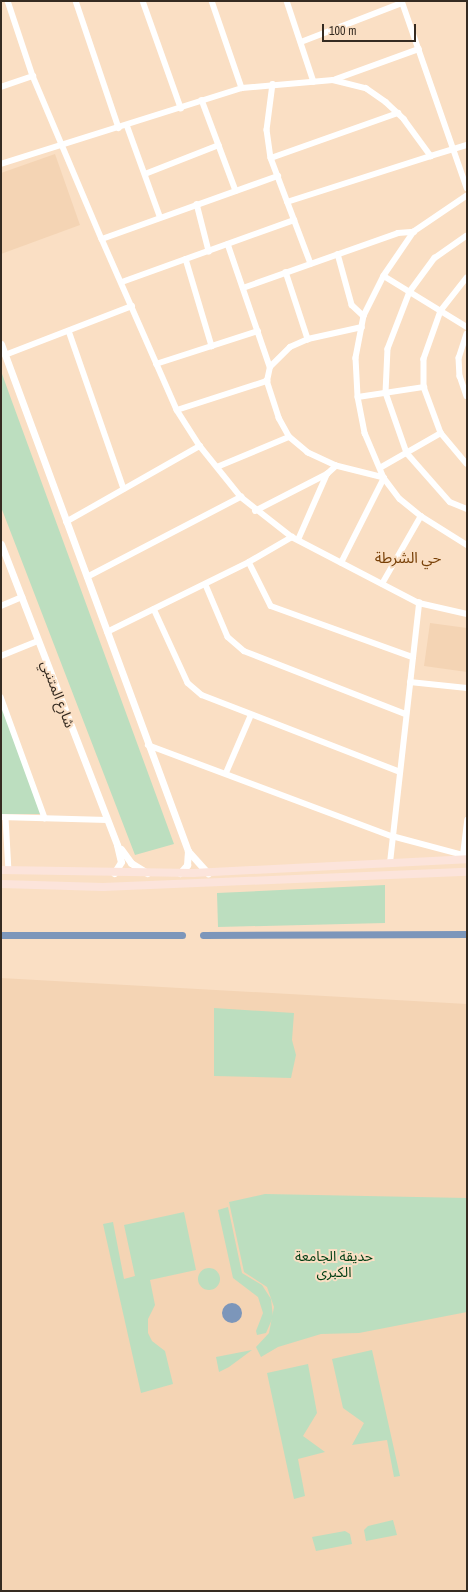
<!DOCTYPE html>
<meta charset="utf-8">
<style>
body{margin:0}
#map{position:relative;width:468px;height:1592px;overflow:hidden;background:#fadfc4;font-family:"Archivo Narrow","Noto Sans Arabic",sans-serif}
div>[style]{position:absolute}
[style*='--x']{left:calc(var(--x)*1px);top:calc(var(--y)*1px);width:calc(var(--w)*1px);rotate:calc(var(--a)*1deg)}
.built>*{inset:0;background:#f4d4b4}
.green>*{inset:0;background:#bcdebf}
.round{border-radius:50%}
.water>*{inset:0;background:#7c96ba}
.canal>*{height:7px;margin:-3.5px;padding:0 3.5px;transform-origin:3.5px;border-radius:3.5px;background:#7c96ba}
.minor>*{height:5.5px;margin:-2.75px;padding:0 2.75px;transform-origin:2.75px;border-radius:2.75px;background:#fff}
.tertiary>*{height:7px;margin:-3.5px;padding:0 3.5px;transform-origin:3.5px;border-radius:3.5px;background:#fff}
.secondary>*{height:8px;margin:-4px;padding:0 4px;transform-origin:4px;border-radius:4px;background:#fce4db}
span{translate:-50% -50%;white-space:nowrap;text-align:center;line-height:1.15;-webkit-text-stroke:4px #fadfc4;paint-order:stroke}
.street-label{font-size:14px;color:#352b21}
.park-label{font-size:14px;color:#003d12}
.neighbourhood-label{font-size:15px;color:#784007}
.frame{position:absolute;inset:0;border:2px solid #352b21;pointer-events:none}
.scale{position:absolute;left:322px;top:24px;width:94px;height:18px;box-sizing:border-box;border:2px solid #352b21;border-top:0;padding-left:5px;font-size:12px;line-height:14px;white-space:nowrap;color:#352b21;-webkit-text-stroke:3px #fadfc4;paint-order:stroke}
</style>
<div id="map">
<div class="built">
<div style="clip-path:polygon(55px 154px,80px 225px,1px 254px,1px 173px)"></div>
<div style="clip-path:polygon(430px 623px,467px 628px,467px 672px,424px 666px)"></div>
<div style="clip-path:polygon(1px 978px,467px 1004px,467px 1591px,1px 1591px)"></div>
</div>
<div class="green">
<div style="clip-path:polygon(1px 371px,10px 396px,174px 844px,135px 855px,1px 507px)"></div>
<div style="clip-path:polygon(1px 704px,41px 814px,1px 814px)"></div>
<div style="clip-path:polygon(385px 885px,385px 923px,218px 927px,217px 893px)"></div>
<div style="clip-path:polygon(214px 1008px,294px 1013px,292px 1040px,296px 1055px,291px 1078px,214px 1076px)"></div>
<div style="clip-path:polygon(265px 1194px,467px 1198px,467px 1312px,359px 1333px,321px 1334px,278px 1347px,261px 1357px,256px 1347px,269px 1333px,274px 1307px,267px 1287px,244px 1272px,229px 1202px)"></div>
<div style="clip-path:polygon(228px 1207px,242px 1273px,262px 1285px,271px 1299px,273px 1317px,266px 1333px,257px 1335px,256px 1331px,263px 1313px,258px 1297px,233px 1278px,218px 1210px)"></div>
<div style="clip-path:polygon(184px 1212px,196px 1270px,150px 1280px,155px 1305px,148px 1319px,148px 1333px,152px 1341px,165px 1351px,173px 1384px,141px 1393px,103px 1224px,113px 1222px,124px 1279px,135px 1276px,124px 1225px)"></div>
<div class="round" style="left:198px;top:1268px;width:22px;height:22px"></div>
<div style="clip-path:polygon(252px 1350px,229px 1367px,219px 1372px,216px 1357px)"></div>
<div style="clip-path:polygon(372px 1350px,400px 1476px,394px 1477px,387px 1440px,352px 1445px,364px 1423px,343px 1408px,332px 1359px)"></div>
<div style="clip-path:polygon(308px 1364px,317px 1413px,303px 1436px,325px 1452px,298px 1459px,305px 1496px,294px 1499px,267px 1373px)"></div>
<div style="clip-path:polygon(393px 1520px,397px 1535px,366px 1541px,364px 1530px,368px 1526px)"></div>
<div style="clip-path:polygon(345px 1531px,350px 1534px,352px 1544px,316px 1551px,312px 1537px)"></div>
</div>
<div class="water">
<div class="round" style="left:222px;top:1303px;width:20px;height:20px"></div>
</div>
<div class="canal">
<div style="--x:1;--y:935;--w:181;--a:0"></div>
<div style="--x:203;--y:935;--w:264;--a:-0.2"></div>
</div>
<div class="minor">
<div style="--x:8;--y:1;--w:79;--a:71.6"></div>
<div style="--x:33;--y:76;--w:177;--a:67.1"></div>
<div style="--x:102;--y:239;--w:187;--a:66.3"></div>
<div style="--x:177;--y:410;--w:43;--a:57.4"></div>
<div style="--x:200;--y:446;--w:65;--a:51.2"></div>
<div style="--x:241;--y:497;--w:65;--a:38.1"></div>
<div style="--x:292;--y:537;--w:143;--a:27.5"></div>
<div style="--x:419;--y:603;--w:49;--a:12.9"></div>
<div style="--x:76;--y:1;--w:134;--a:71.3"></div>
<div style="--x:143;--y:1;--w:114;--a:70.4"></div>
<div style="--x:212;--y:1;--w:92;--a:71"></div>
<div style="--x:287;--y:1;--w:85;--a:71.6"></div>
<div style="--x:402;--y:1;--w:198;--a:70.8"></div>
<div style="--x:301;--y:42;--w:108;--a:-21.1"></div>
<div style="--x:336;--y:79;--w:88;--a:-19.9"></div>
<div style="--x:273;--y:84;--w:46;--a:97.4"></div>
<div style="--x:267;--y:130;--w:28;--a:82"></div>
<div style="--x:271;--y:158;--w:113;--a:69.3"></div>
<div style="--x:1;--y:87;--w:34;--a:-19"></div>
<div style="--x:202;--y:100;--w:97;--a:69.5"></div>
<div style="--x:127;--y:125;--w:97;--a:70.1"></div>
<div style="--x:271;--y:158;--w:135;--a:-19.5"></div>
<div style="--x:1;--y:164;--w:253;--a:-17.5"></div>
<div style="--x:242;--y:88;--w:91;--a:-5"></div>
<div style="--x:333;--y:80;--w:34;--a:14"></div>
<div style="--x:366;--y:88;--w:24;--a:35"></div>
<div style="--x:386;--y:102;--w:25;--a:43"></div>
<div style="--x:404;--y:119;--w:46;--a:53.9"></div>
<div style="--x:431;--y:156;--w:38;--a:-17"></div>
<div style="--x:145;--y:174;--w:79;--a:-21.4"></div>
<div style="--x:467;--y:196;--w:64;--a:145.8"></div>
<div style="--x:414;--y:232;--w:53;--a:124.3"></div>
<div style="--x:384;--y:276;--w:45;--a:116.6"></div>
<div style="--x:364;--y:316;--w:43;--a:100.8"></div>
<div style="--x:356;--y:358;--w:39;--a:87"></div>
<div style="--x:358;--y:397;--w:37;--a:79"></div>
<div style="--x:365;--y:433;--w:49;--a:67.1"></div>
<div style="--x:384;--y:478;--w:26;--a:53"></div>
<div style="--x:400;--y:499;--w:27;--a:39"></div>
<div style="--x:421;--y:516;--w:54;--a:32.2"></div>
<div style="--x:287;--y:202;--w:151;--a:-17.7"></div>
<div style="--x:197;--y:204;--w:49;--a:75.7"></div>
<div style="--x:467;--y:236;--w:39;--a:145"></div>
<div style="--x:435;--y:258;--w:42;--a:126.3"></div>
<div style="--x:410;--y:292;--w:61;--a:111.1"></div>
<div style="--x:388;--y:349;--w:44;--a:92.6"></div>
<div style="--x:386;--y:393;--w:64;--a:70.7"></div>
<div style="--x:407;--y:453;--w:65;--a:48.7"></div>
<div style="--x:450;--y:502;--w:18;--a:22"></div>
<div style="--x:102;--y:239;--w:187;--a:-19.7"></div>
<div style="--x:228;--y:244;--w:130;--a:71.1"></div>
<div style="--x:338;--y:254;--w:53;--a:74.6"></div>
<div style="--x:352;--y:305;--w:16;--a:43"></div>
<div style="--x:186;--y:259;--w:91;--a:73.4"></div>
<div style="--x:286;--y:272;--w:71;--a:71.8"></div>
<div style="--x:384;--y:276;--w:97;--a:31.6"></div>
<div style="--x:467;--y:278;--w:42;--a:128.2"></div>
<div style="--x:441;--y:311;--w:51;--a:109.5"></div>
<div style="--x:424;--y:359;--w:28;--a:90"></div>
<div style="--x:424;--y:387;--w:49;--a:69.7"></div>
<div style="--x:441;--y:433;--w:40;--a:50"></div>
<div style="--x:122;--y:282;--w:183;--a:-19.8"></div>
<div style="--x:243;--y:288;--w:164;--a:-19.5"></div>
<div style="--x:398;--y:233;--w:16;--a:-4"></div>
<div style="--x:69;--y:331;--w:167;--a:70.8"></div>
<div style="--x:467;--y:334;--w:25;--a:108"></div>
<div style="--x:459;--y:358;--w:18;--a:87"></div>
<div style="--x:460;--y:376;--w:21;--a:71"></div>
<div style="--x:5;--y:355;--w:136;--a:-21.1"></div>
<div style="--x:156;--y:364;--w:107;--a:-17.9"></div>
<div style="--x:358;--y:397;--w:67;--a:-8.6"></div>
<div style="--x:177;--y:410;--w:95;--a:-17.9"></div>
<div style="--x:217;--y:467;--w:78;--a:-22.6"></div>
<div style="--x:380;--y:468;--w:70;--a:-29.8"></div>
<div style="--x:255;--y:511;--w:81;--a:-27.2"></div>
<div style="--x:66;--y:522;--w:154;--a:-29.6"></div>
<div style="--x:298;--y:540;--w:72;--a:-66.3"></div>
<div style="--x:327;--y:474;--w:12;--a:-42"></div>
<div style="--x:249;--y:562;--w:49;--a:63.4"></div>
<div style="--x:271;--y:606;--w:151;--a:19.8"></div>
<div style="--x:341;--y:563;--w:95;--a:-63.2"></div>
<div style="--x:384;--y:478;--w:49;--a:-166"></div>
<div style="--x:336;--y:466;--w:31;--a:-155"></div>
<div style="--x:308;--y:453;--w:25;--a:-140"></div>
<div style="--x:289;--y:437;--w:21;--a:-119"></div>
<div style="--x:279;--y:419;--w:40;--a:-108"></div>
<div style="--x:267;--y:381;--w:14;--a:-78"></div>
<div style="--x:270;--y:367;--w:28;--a:-45"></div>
<div style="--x:290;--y:347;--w:20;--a:-24"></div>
<div style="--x:308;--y:339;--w:55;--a:-12.5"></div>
<div style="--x:87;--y:577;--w:174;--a:-27.5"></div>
<div style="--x:382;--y:584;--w:78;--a:-60.2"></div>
<div style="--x:206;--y:585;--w:56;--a:67.1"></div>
<div style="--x:228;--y:637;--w:21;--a:41"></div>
<div style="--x:244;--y:651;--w:174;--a:21.3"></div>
<div style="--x:1;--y:606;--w:23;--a:-23"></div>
<div style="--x:154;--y:609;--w:81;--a:65.3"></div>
<div style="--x:188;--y:683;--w:18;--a:41"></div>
<div style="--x:202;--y:695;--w:210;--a:21.2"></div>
<div style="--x:107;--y:632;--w:158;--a:-26.2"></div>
<div style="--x:249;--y:562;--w:50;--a:-30.2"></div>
<div style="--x:1;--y:656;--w:40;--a:-22"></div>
<div style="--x:410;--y:682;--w:57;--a:6"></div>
<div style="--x:1;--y:697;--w:129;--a:70"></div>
<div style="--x:148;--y:745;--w:260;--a:20.5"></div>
<div style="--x:392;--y:836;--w:78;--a:14.9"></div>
<div style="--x:226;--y:773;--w:63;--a:-66.7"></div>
<div style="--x:1;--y:817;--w:106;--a:1.6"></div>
<div style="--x:6;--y:818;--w:53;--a:86.8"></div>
<div style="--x:463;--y:855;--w:35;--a:-83"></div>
<div style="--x:390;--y:863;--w:262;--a:-83.6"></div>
</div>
<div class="tertiary">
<div style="--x:1;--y:344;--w:540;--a:69.75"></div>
<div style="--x:188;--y:851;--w:30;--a:48"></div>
<div style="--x:1;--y:544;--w:323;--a:68.9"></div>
<div style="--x:117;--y:845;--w:17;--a:77"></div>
<div style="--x:121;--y:862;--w:13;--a:122"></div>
<div style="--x:121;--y:849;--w:17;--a:54"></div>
<div style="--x:131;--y:863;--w:19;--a:32"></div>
<div style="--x:180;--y:873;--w:11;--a:-49"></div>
<div style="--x:187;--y:865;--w:14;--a:-86"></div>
</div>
<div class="secondary">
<div style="--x:1;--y:870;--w:192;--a:0.9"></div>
<div style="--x:193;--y:873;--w:274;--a:-2.9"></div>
<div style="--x:1;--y:884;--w:102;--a:1.7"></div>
<div style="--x:103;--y:887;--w:364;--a:-2.4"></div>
</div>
<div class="street-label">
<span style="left:58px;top:694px;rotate:69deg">شارع المتنبي</span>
</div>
<div class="park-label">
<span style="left:334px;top:1264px">حديقة الجامعة<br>الكبرى</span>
</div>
<div class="neighbourhood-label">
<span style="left:408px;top:558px">حي الشرطة</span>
</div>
<div class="frame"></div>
<div class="scale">100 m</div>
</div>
